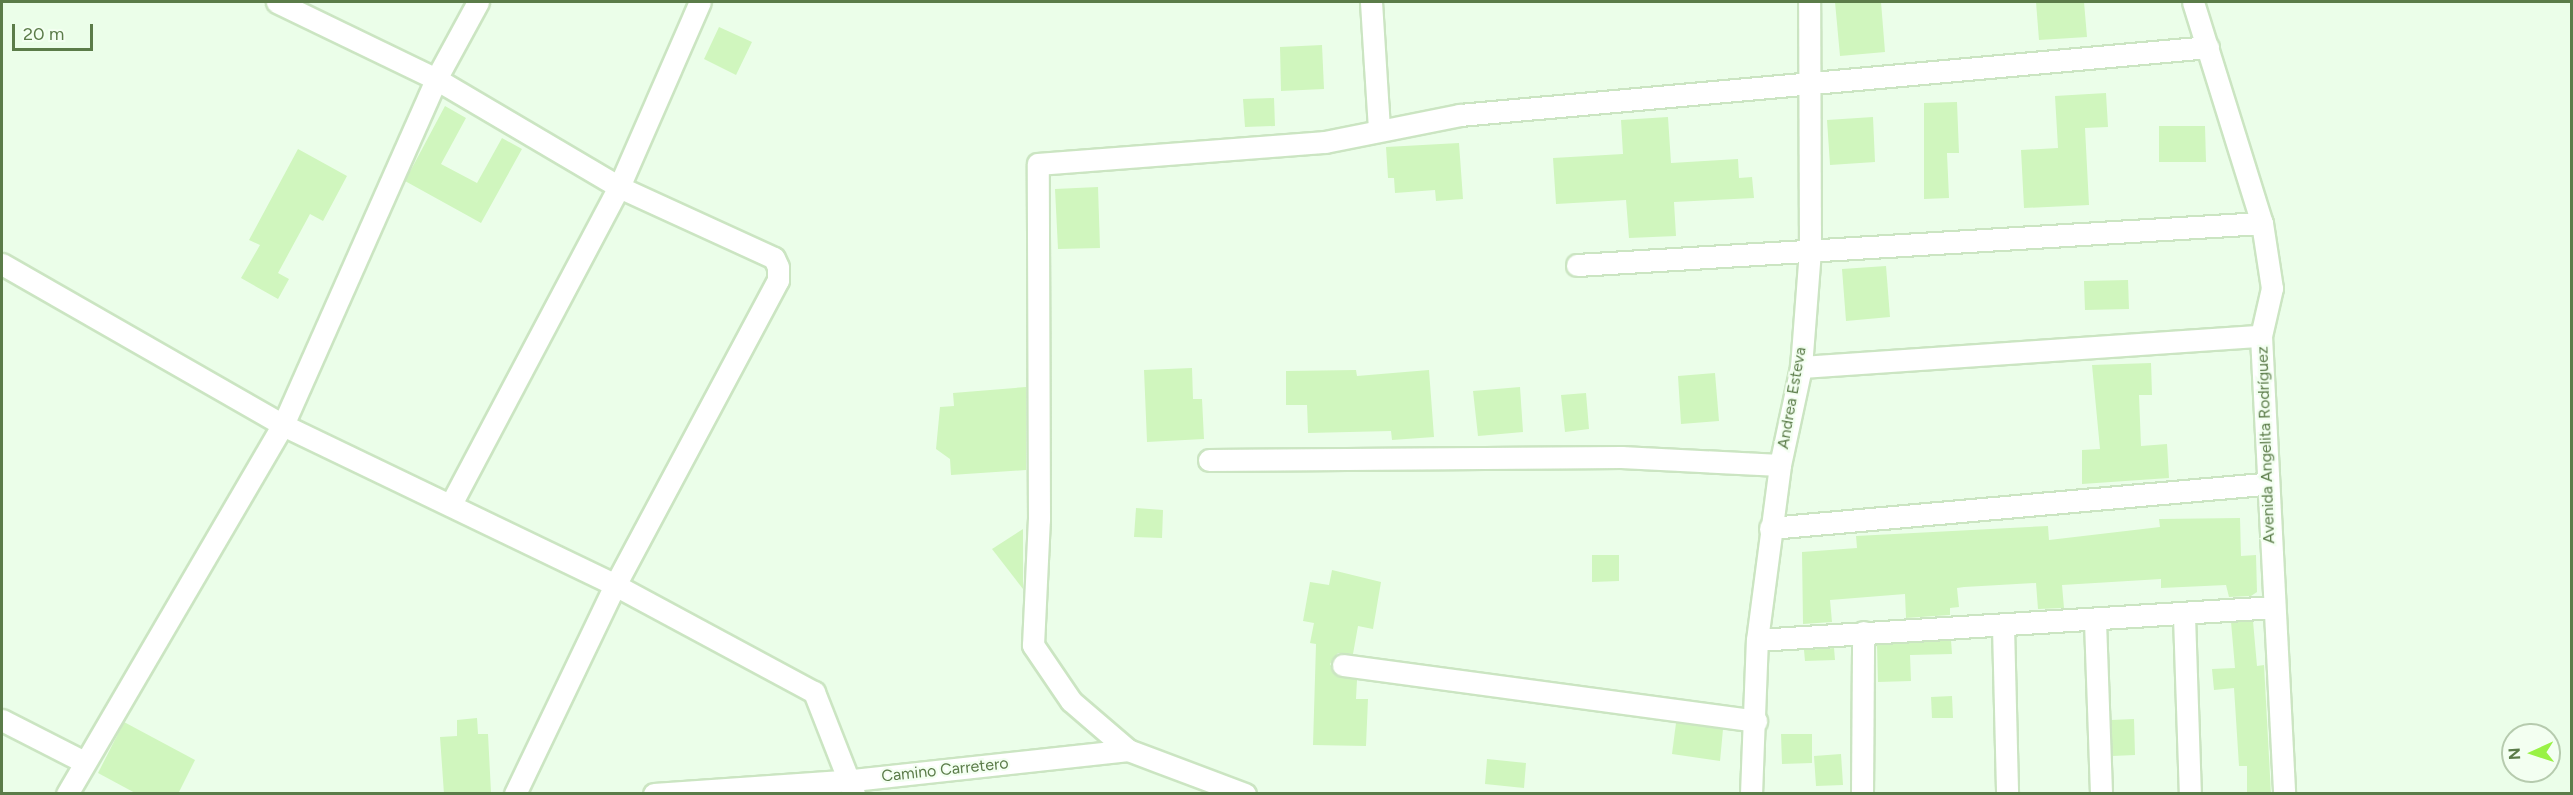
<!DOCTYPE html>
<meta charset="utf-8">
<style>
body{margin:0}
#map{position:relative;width:2573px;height:795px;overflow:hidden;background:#ebfee9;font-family:Figtree,sans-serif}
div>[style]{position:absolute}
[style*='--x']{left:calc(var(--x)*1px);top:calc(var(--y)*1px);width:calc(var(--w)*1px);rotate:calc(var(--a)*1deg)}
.building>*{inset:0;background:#d0f6be}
.roads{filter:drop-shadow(2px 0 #cbe5c2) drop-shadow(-2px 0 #cbe5c2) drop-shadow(0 2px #cbe5c2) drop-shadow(0 -2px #cbe5c2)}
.street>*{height:21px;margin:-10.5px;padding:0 10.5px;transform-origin:10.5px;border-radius:10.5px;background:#fff}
span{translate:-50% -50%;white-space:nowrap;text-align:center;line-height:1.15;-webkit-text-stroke:4.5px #f3fff1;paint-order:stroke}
.street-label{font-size:16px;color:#5b7c49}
.frame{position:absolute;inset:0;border:3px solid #5b7c49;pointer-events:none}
.north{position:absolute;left:2501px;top:723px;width:60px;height:60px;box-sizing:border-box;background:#f3fff1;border:2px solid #b6cbae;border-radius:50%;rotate:267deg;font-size:16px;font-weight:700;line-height:24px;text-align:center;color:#5b7c49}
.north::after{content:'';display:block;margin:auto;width:21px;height:27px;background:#99f244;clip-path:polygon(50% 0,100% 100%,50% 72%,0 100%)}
.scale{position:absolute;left:12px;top:24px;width:81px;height:27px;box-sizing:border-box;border:3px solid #5b7c49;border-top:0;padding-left:8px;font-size:18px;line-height:21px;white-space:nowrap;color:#5b7c49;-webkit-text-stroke:4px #f3fff1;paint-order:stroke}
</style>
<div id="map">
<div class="building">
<div style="clip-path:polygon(1835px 2px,1881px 2px,1885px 52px,1840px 56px)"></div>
<div style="clip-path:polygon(2036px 2px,2084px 2px,2087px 37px,2039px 40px)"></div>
<div style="clip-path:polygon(719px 27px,752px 42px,736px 75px,704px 59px)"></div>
<div style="clip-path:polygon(1322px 45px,1324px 89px,1281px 91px,1280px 47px)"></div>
<div style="clip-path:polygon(2106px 93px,2108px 127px,2085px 128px,2089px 205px,2024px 208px,2021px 150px,2058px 148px,2055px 96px)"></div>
<div style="clip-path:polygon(1274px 98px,1275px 126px,1245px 127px,1243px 99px)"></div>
<div style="clip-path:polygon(1957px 102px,1959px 153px,1947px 153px,1949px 198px,1924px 199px,1924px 103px)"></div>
<div style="clip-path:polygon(445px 106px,466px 118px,441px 164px,477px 183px,502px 138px,522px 149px,481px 223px,405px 181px)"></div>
<div style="clip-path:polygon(1668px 117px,1671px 163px,1738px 159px,1739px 178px,1752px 177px,1754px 198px,1674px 202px,1676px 236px,1629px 238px,1626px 200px,1556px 204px,1553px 158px,1623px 154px,1621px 120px)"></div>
<div style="clip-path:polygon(1873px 117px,1875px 162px,1830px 165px,1827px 120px)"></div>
<div style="clip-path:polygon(2159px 126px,2205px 126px,2206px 162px,2159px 162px)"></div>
<div style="clip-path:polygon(1459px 143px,1463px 199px,1436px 201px,1435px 190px,1395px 193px,1394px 178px,1388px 178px,1386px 147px)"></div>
<div style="clip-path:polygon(298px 149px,347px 176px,323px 221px,310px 214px,278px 273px,289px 279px,278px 299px,241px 278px,260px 245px,249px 240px)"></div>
<div style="clip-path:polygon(1098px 187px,1100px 248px,1058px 249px,1055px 189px)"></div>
<div style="clip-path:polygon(1886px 266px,1890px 317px,1846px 321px,1842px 269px)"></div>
<div style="clip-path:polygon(2128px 280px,2129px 309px,2085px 310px,2084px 281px)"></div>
<div style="clip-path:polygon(2151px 363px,2152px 395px,2139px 395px,2141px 446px,2167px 444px,2169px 478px,2082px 484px,2082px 450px,2100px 449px,2092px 365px)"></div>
<div style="clip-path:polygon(1192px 368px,1193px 399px,1202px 399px,1204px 439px,1147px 442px,1144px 370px)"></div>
<div style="clip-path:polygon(1356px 370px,1357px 376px,1429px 370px,1434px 437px,1392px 440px,1391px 431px,1308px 433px,1307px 405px,1286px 405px,1286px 371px)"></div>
<div style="clip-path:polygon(1715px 373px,1719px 421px,1681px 424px,1678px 376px)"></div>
<div style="clip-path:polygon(1026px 387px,1026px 470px,951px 475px,950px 459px,936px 449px,940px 407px,954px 406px,953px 393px)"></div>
<div style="clip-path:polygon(1520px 387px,1523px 432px,1478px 436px,1473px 391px)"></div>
<div style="clip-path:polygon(1586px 393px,1589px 429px,1565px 432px,1561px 395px)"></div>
<div style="clip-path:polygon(1136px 508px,1163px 510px,1162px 538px,1134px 537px)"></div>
<div style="clip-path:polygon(2240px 518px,2241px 556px,2256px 555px,2257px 592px,2251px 596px,2229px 597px,2226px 585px,2161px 588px,2161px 579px,2062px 585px,2064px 608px,2038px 609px,2036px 583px,1964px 587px,1957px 588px,1959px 607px,1950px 608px,1950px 615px,1906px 618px,1905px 594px,1830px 600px,1832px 622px,1803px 624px,1802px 552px,1857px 548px,1856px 536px,2048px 526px,2049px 540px,2160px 527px,2159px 519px)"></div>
<div style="clip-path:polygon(1023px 529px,1023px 589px,992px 549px)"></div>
<div style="clip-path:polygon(1592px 555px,1619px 555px,1619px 581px,1592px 582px)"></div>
<div style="clip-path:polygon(1332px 570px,1381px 582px,1373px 629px,1358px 626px,1353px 654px,1338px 653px,1330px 664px,1336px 675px,1357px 680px,1356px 699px,1368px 699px,1366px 746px,1313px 745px,1316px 644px,1310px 643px,1314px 623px,1303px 621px,1310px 582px,1329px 585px)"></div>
<div style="clip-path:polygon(2253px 621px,2257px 666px,2264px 665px,2271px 794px,2247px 794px,2247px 766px,2239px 766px,2234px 688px,2214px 690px,2212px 669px,2235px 668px,2231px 622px)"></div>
<div style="clip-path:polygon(1951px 640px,1952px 654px,1910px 655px,1911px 681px,1878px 682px,1877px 645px)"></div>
<div style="clip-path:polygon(1834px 648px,1835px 660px,1805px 661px,1804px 650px)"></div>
<div style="clip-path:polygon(1952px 696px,1953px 718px,1932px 718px,1931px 697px)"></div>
<div style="clip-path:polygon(477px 718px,478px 734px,488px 734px,491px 792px,444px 794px,440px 737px,457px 736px,457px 720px)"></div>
<div style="clip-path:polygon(2134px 719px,2135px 755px,2112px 756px,2111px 720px)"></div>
<div style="clip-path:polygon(124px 722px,195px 760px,178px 794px,137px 794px,98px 773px)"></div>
<div style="clip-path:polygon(1676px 723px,1723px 729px,1720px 761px,1672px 754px)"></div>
<div style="clip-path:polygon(1781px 734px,1812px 734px,1812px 763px,1782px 764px)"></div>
<div style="clip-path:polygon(1841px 754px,1843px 785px,1816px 786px,1814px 756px)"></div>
<div style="clip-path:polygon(1487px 759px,1526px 763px,1524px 788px,1485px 784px)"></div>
</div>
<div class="roads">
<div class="street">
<div style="--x:277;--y:2;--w:177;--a:25.8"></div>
<div style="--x:436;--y:79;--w:212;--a:30.5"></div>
<div style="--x:619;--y:187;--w:170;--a:24.6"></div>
<div style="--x:774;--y:258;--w:10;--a:66"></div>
<div style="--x:778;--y:267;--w:13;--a:90"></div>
<div style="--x:778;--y:280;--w:346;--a:118.1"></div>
<div style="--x:615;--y:585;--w:232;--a:115.6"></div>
<div style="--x:1371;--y:2;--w:126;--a:86.4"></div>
<div style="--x:2193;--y:2;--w:232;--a:72.7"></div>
<div style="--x:2262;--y:223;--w:66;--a:81.3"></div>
<div style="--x:2272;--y:288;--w:49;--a:102.9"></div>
<div style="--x:2261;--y:336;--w:459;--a:87.1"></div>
<div style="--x:2;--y:264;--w:324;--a:29.8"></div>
<div style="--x:283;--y:425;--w:369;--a:25.7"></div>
<div style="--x:615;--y:585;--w:226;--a:28.3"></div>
<div style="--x:814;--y:692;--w:110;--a:68.6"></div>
<div style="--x:1577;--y:265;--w:686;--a:-3.51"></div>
<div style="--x:1801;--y:367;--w:461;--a:-3.9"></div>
<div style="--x:1209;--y:460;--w:412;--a:-0.4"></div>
<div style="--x:1621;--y:457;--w:159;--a:2.9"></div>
<div style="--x:451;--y:504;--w:359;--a:-62.1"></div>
<div style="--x:619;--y:187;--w:202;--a:-66.4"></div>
<div style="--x:1770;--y:528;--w:498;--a:-5.1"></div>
<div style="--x:2184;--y:616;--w:178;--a:88.1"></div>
<div style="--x:2095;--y:621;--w:173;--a:88"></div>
<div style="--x:2003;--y:626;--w:168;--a:88.6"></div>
<div style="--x:1757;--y:640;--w:518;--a:-3.65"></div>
<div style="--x:1343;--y:665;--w:417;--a:7.7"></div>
<div style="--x:2;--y:720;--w:92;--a:27.1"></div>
<div style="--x:67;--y:794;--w:428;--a:-59.7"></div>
<div style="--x:283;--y:425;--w:378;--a:-66.1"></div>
<div style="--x:436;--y:79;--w:88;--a:-61.4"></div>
<div style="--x:654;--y:794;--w:199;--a:-4"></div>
<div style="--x:853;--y:780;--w:277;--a:-6.2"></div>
<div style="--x:1245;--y:794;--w:125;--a:-159.4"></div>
<div style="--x:1128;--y:750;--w:75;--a:-139.3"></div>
<div style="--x:1071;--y:701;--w:68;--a:-124.2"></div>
<div style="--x:1033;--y:645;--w:126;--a:-87.3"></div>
<div style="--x:1039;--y:519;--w:355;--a:-90.2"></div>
<div style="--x:1038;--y:164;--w:288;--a:-4.4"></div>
<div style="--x:1325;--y:142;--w:138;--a:-11.3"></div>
<div style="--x:1460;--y:115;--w:751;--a:-5.19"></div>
<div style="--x:1751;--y:794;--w:154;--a:-87.8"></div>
<div style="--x:1757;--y:640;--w:177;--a:-82.5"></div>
<div style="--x:1780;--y:465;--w:100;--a:-77.9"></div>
<div style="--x:1801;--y:367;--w:116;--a:-85.6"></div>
<div style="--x:1810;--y:251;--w:249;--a:-90.2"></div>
<div style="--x:1862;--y:794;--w:162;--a:-89.6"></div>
</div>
</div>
<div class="street-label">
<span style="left:1792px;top:398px;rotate:-80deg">Andrea Esteva</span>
<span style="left:2266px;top:445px;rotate:-92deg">Avenida Angelita Rodríguez</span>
<span style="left:945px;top:770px;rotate:-6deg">Camino Carretero</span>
</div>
<div class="frame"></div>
<div class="north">N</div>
<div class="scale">20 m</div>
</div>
